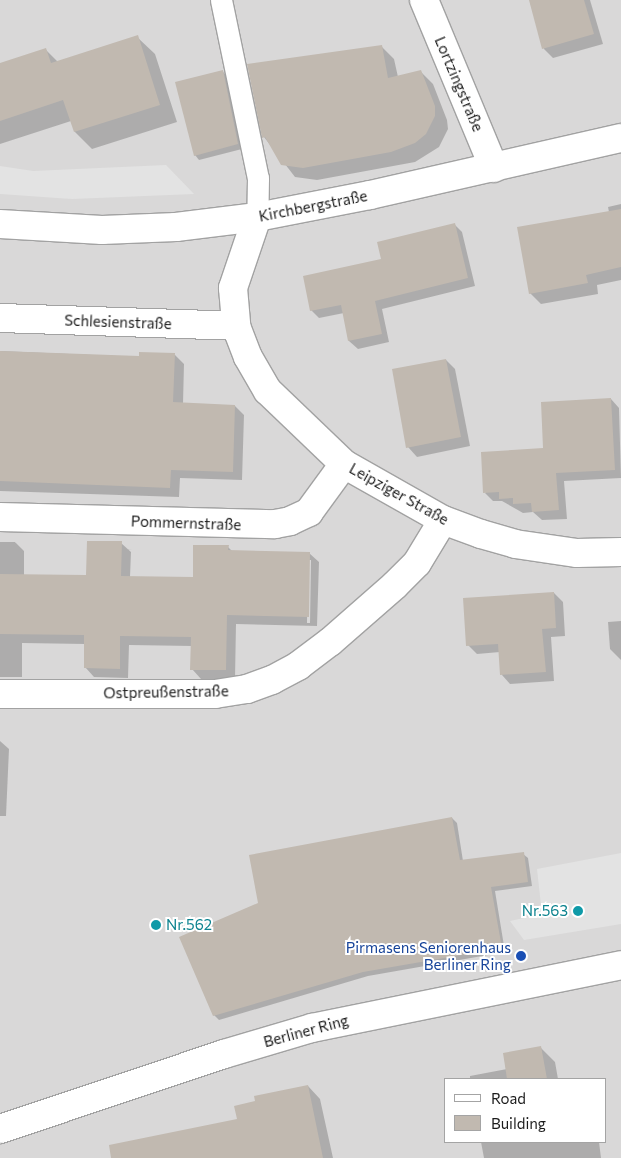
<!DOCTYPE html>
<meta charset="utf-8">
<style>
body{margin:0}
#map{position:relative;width:621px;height:1158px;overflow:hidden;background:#edeae1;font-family:Commissioner,sans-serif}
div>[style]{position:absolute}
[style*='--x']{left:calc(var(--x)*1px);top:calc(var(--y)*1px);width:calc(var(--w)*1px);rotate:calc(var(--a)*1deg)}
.residential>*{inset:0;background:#d9d8d8}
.parking>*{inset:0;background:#e3e3e3}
.shadow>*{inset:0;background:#0003}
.building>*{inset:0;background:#c1b9b0}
.roads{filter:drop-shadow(1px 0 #a2a2a2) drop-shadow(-1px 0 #a2a2a2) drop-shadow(0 1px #a2a2a2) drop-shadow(0 -1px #a2a2a2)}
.service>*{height:21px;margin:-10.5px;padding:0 10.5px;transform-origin:10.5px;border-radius:10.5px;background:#fff}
.minor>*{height:28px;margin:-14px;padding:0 14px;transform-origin:14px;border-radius:14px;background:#fff}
.tertiary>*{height:28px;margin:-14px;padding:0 14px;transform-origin:14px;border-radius:14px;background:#fff}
.dots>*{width:14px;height:14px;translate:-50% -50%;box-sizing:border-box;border:2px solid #fff;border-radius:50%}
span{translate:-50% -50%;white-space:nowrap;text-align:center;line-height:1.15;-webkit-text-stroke:4px #fff;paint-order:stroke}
.street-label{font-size:15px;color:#1b1b1b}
.culture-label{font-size:15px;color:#0d838f}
.right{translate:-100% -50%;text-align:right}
.left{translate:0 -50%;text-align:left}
.transit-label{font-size:15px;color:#164399}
.legend{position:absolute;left:444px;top:1078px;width:162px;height:65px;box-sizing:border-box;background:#fff;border:1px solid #a4a4a4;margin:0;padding:6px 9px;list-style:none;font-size:15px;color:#1b1b1b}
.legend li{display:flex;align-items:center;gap:10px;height:25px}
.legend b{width:25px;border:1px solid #a4a4a4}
</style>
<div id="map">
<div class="residential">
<div style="clip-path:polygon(evenodd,0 0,621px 0,621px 1158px,0 1158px,0 0,445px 1079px,605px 1079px,605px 1142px,445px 1142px,445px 1079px)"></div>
</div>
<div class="parking">
<div style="clip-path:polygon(166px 165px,194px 194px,72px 199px,0 194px,0 166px,33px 171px)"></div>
<div style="clip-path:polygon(621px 853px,621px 924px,524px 940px,510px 921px,542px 914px,537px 869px)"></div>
</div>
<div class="shadow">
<div style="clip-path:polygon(537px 0,590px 0,603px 44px,553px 58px,544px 49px,530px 2px)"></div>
<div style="clip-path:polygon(137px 37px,155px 54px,177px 122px,92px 149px,75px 132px,71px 121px,0 144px,0 65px,46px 50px,58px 62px)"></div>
<div style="clip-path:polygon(381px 46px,394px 59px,398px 77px,420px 71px,433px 84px,447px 120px,448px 129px,439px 147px,415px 162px,317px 180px,295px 177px,264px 137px)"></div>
<div style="clip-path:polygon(222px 71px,227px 76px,242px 149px,199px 160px,195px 155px)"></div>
<div style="clip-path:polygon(621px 204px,621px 280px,597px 285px,598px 294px,541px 304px,530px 293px,609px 212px,608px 207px)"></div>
<div style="clip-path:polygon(454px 224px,462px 232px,475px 286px,382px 309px,389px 342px,358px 349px,349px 341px,344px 313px,319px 318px,311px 310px,382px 260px)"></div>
<div style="clip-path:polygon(0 351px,140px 357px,175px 355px,184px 364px,183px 404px,235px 406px,244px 415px,242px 480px,180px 478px,179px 497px,0 491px)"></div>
<div style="clip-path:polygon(446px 360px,455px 369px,470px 446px,417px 457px,408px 447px)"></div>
<div style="clip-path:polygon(611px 399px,619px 408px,621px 478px,564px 481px,567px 519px,542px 520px,533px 512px,523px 513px,502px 501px,493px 501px,485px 493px)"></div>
<div style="clip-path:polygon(evenodd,0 542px,15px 542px,24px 551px,24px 576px,87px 577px,121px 543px,131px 552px,130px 577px,194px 579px,228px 547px,233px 552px,309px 553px,319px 562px,317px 626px,236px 624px,235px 679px,201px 679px,192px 669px,192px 646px,129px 645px,128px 678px,94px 677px,85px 667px,85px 644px,22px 643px,22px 677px,0 677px,0 542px,308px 560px,311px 560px,310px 623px,307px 623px,308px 560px)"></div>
<div style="clip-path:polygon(554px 593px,563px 602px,565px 636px,551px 637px,554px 681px,510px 684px,502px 675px,500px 652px,477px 654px,468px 645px)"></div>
<div style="clip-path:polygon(621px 621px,621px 660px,610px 649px,608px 622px)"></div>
<div style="clip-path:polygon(0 741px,9px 749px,6px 816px,0 816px)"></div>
<div style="clip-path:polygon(452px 818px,457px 823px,463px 861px,523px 854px,528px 858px,532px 886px,495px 891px,505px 952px,368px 976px,219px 1020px,214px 1015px)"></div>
<div style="clip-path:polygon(541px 1048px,555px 1062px,558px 1079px,470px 1079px,470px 1076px,507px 1069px)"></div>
<div style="clip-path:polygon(308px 1086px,320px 1099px,333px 1158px,140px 1158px,238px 1120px)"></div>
<div style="clip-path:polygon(481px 1142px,599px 1142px,601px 1158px,484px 1158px)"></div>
</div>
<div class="building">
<div style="clip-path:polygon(529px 0,584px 0,594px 34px,542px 49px)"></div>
<div style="clip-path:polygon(138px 35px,160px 105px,74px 132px,63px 100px,0 121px,0 63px,46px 48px,51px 63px)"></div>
<div style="clip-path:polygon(382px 45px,388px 78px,421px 70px,435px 106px,435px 116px,426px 134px,415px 143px,391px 152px,303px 168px,281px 165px,265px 137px,262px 138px,247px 64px)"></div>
<div style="clip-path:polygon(223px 70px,238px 144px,194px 156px,175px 82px)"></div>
<div style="clip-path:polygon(621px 209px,621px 267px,586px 275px,588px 283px,529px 294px,517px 227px)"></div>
<div style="clip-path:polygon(455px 223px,468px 278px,375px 301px,382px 334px,348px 341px,341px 305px,310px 311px,303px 276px,381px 259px,377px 242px)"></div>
<div style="clip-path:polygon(0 351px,139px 356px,139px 352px,175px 353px,173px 402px,235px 405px,233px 472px,171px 470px,170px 488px,0 481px)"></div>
<div style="clip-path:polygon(446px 359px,461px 437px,406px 448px,392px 369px)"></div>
<div style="clip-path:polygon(611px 398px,615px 470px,556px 473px,559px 510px,532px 512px,531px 503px,513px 504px,513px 498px,499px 499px,499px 492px,483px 493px,481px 452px,543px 448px,541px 402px)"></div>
<div style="clip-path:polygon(87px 541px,122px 541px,121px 576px,193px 577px,193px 545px,229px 545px,228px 550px,310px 552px,309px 617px,227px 615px,226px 670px,190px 670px,191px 637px,120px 636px,120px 669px,84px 668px,84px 635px,0 634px,0 574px,86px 575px)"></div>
<div style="clip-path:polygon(554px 592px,556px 628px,542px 629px,546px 672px,500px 675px,498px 644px,466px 646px,463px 598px)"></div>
<div style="clip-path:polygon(452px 817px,460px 860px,524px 852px,528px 882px,491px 887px,502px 948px,363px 972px,213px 1016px,179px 937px,258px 903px,249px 855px)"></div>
<div style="clip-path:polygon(541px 1046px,547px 1079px,507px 1079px,503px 1053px)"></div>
<div style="clip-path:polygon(308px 1085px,323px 1158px,111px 1158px,109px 1145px,237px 1119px,234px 1106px,255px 1101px,254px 1096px)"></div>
</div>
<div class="roads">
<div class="service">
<div style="--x:221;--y:0;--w:182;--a:78.3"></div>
<div style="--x:258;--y:178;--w:39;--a:91"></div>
</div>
<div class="minor">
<div style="--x:424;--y:0;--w:182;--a:67.4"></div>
<div style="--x:257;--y:217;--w:75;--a:108.7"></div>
<div style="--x:233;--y:288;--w:38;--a:85"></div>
<div style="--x:236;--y:326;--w:33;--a:69"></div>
<div style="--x:248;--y:357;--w:39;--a:60"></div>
<div style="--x:268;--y:391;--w:105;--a:43.8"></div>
<div style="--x:344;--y:464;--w:114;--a:29.5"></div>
<div style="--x:443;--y:520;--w:40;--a:20.2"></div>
<div style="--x:481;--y:534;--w:35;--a:16"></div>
<div style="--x:515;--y:544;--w:63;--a:8.3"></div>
<div style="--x:577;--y:553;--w:44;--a:-1.3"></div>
<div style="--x:0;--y:224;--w:102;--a:3.4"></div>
<div style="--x:102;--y:230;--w:74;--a:-2.3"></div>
<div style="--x:176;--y:227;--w:82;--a:-7"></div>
<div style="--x:257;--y:217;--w:115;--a:-11"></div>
<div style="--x:370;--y:195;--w:257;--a:-12.8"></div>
<div style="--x:0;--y:318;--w:236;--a:1.9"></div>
<div style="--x:0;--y:517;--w:275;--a:1.5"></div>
<div style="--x:275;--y:524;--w:15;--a:-11"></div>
<div style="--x:290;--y:521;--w:21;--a:-25"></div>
<div style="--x:309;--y:512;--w:59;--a:-53.9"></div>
<div style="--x:0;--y:694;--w:215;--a:0"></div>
<div style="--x:215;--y:694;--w:32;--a:-9"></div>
<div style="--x:247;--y:689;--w:27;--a:-20"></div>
<div style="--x:272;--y:680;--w:30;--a:-28"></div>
<div style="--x:298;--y:666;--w:40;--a:-37"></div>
<div style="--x:330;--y:642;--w:86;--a:-41.2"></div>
<div style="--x:395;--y:585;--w:31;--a:-45"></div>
<div style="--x:417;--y:563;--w:50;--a:-58.8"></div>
</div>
<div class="tertiary">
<div style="--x:0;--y:1129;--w:236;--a:-18.5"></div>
<div style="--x:224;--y:1054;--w:92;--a:-16.5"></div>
<div style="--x:312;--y:1028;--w:315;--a:-11.5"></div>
</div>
</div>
<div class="dots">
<div style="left:578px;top:911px;background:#0f9aa8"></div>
<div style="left:156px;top:925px;background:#0f9aa8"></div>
<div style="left:521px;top:956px;background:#1a4fb4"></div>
</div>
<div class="street-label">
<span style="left:459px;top:84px;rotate:67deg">Lortzingstraße</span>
<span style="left:313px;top:206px;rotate:-11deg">Kirchbergstraße</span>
<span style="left:118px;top:322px;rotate:2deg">Schlesienstraße</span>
<span style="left:399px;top:494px;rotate:29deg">Leipziger Straße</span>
<span style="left:186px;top:523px;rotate:2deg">Pommernstraße</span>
<span style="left:166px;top:692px;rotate:-1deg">Ostpreußenstraße</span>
<span style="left:306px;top:1031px;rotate:-15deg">Berliner Ring</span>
</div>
<div class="culture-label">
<span class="right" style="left:568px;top:911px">Nr.563</span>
<span class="left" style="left:166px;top:925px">Nr.562</span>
</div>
<div class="transit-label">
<span class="right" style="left:511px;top:956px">Pirmasens Seniorenhaus<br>Berliner Ring</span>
</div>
<ul class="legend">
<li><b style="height:6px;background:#fff"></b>Road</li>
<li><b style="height:14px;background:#c1b9b0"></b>Building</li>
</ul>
</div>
